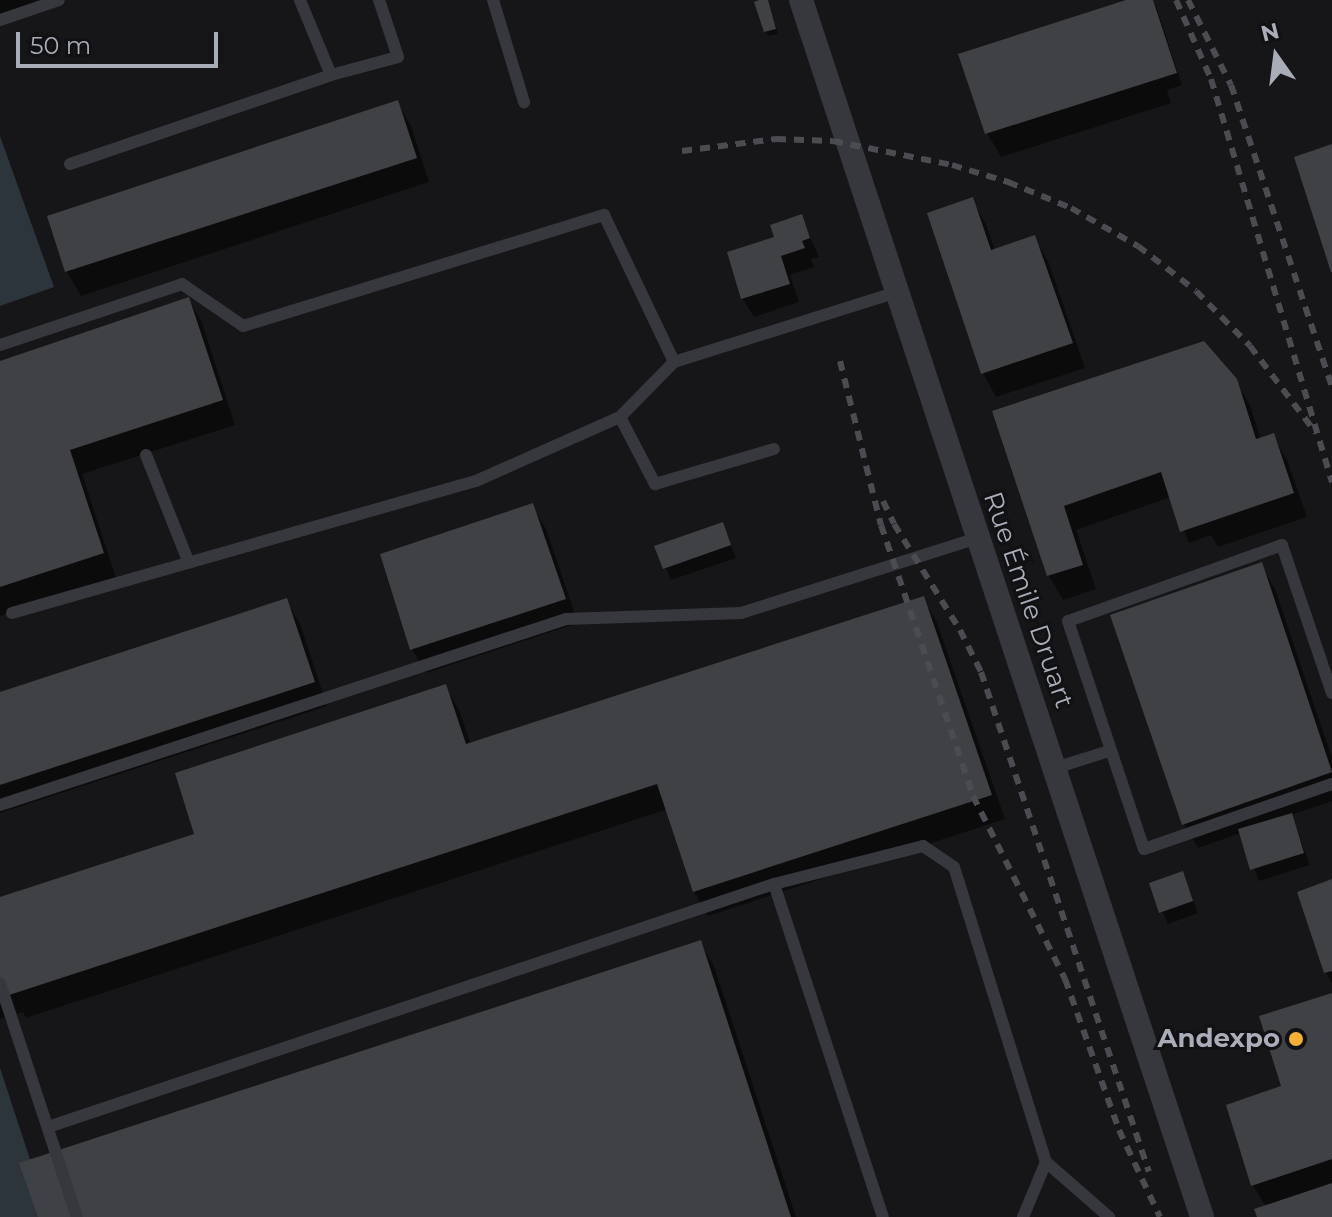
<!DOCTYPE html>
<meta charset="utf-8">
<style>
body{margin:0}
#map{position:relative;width:1332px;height:1217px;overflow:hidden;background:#161618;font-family:Montserrat,sans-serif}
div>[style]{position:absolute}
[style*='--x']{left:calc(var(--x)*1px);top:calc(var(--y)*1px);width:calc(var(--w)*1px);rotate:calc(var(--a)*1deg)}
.water>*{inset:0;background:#2c353c}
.shadow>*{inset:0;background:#0007}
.building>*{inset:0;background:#404145}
.service>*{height:12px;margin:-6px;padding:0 6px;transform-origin:6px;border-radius:6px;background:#37383d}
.minor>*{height:24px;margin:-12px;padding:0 12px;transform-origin:12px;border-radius:12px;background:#37383d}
.rail>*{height:6px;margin-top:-3px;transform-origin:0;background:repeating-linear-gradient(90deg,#4a4c52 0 10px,transparent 0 18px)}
.dots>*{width:22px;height:22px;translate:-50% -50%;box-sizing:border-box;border:4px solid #111113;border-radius:50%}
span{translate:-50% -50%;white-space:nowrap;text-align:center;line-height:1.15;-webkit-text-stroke:6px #111113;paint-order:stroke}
.street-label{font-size:26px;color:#a8adb8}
.poi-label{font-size:26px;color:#a8adb8;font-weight:700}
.right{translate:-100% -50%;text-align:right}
.north{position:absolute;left:1236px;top:16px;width:80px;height:80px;-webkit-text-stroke:6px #111113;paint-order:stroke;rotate:346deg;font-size:22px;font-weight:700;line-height:32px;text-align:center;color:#a8adb8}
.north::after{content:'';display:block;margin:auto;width:28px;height:36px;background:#a8adb8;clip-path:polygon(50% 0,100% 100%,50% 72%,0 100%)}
.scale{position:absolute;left:16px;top:32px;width:202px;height:36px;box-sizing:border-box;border:4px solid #a8adb8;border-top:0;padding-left:10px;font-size:24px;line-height:28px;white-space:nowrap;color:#a8adb8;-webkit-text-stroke:6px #111113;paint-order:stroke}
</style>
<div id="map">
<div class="water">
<div style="clip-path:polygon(0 136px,54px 287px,0 306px)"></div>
<div style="clip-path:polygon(0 1068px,49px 1217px,0 1217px)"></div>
</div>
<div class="shadow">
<div style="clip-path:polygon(0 0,53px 0,0 18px)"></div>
<div style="clip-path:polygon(764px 0,769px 4px,778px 34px,768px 36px,765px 31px)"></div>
<div style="clip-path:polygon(1133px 0,1152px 0,1156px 6px,1182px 85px,1167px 90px,1171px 103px,1001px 157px,987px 133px)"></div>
<div style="clip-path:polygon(397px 102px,411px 126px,429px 182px,81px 296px,67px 272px,50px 217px)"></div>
<div style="clip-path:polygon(972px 200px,986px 224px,995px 251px,1034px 237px,1048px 261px,1085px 368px,996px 397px,983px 373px)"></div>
<div style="clip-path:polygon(801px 217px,819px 257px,811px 259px,814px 267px,790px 275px,799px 302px,754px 317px,743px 299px,730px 254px,777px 238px)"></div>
<div style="clip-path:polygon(189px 299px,202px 323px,235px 425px,82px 474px,116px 578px,0 616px,0 363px)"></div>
<div style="clip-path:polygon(1235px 380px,1250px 405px,1261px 440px,1273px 436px,1287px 460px,1307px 517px,1218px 547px,1211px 535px,1189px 543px,1171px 497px,1076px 530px,1096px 589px,1063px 600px,1049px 576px,995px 412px)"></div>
<div style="clip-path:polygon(532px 505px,546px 529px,578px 623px,426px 673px,412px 649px)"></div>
<div style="clip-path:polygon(722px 525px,736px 558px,671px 580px,657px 548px)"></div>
<div style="clip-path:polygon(1261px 565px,1275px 589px,1332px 758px,1332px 801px,1291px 815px,1310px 865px,1259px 881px,1241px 833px,1198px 848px,1184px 824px)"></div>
<div style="clip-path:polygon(924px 599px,937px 623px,1005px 819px,708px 916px,694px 892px,668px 809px,26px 1018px,23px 1012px,0 1019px,0 899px,196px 835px,445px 686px,459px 710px,471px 745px)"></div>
<div style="clip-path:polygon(286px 600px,300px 624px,327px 706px,0 813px,0 694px)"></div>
<div style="clip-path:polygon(1182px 873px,1198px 913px,1168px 924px,1151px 884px)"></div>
<div style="clip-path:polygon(1332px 881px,1332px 984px,1326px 972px)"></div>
<div style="clip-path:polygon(700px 942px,714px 966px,796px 1217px,40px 1217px)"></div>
<div style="clip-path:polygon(1332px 995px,1332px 1217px,1259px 1217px,1266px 1207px,1253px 1185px,1284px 1088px)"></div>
</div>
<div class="building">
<div style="clip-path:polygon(759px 0,768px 0,776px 29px,764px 32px,754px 2px)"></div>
<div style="clip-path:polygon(1126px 0,1153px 0,1177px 73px,985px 134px,958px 54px)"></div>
<div style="clip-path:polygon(398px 100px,417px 158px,65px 272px,47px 216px)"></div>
<div style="clip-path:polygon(1332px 144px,1332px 272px,1331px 272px,1294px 157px)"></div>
<div style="clip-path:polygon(973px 197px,991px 250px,1035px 235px,1073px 343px,981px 374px,927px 213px)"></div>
<div style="clip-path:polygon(802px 214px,810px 238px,802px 241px,805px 248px,781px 256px,790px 284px,741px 299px,727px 252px,774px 237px,770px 225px)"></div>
<div style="clip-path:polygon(189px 297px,223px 400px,70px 450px,104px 553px,0 587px,0 361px)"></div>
<div style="clip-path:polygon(1204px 341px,1237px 379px,1256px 439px,1274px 433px,1294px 493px,1180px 532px,1161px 472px,1064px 506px,1083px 565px,1047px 576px,992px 411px)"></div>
<div style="clip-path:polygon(533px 503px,566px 599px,410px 650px,380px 554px)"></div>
<div style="clip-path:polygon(723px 522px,731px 545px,663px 569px,654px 546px)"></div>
<div style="clip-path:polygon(1262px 562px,1332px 772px,1182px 825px,1110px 615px)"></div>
<div style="clip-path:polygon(924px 596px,992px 795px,693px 892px,657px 784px,0 998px,0 897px,194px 834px,175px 773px,446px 684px,466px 744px)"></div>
<div style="clip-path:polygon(287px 598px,315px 682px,0 785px,0 692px)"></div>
<div style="clip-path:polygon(1292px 813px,1304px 853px,1250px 870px,1238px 829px)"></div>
<div style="clip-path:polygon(1183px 871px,1193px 901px,1159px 913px,1149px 883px)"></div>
<div style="clip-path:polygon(1332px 879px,1332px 971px,1324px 973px,1297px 892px)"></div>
<div style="clip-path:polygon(701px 940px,791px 1217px,38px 1217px,19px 1163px)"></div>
<div style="clip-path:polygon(1332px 993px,1332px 1159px,1251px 1186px,1226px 1105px,1281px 1086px,1259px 1016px)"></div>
<div style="clip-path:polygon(1332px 1183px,1332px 1217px,1257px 1217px,1254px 1209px)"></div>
</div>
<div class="service">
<div style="--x:493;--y:0;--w:107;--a:73.1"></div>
<div style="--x:0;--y:20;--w:62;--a:-18.7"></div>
<div style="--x:331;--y:75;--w:69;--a:-15"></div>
<div style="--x:398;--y:57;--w:60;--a:-108.4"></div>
<div style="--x:70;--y:164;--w:276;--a:-18.8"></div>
<div style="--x:331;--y:75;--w:81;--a:-112.5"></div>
<div style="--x:0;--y:345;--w:192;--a:-18.5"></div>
<div style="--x:182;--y:284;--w:74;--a:34.5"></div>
<div style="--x:243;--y:326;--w:378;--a:-17.1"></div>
<div style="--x:604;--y:215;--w:163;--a:64.5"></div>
<div style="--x:674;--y:362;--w:234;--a:-17.4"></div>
<div style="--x:620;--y:417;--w:76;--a:62.4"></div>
<div style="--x:655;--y:484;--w:124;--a:-16.4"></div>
<div style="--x:146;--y:455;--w:116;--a:68.3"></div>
<div style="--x:12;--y:613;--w:482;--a:-15.9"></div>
<div style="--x:476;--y:481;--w:158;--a:-24"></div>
<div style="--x:620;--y:417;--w:77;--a:-45.5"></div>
<div style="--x:1332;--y:693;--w:156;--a:-108.7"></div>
<div style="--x:1282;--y:545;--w:227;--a:160.4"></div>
<div style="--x:1068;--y:621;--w:240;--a:71.6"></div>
<div style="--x:1144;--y:849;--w:199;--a:-19.1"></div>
<div style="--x:1055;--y:768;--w:57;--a:-17.5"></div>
<div style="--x:0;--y:805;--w:596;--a:-18.19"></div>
<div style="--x:566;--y:619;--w:175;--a:-2"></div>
<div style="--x:741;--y:613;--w:249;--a:-17.6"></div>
<div style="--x:774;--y:884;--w:350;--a:71.9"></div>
<div style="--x:0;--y:983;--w:246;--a:71.8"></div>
<div style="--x:48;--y:1127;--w:766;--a:-18.51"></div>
<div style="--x:774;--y:884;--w:154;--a:-14.3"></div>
<div style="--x:923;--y:846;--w:37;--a:34"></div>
<div style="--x:954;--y:867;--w:309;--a:72.7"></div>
<div style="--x:1046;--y:1162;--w:84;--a:41.1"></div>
<div style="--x:1023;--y:1217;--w:60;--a:-67.3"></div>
</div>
<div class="minor">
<div style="--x:801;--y:0;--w:1281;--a:71.76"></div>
</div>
<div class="rail">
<div style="--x:1176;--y:0;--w:86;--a:66.1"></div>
<div style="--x:1211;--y:79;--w:421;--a:73.3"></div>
<div style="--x:1188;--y:0;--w:95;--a:63.2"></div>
<div style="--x:1231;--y:85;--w:318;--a:71.5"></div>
<div style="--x:682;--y:151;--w:95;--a:-7.3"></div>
<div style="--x:776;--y:139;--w:57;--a:2"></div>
<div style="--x:833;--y:141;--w:121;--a:11.4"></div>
<div style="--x:952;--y:165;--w:59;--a:16.9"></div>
<div style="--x:1008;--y:182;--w:68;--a:22.4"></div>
<div style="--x:1071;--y:208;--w:77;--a:29.6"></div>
<div style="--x:1138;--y:246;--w:73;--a:37.8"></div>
<div style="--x:1196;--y:291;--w:77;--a:45.5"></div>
<div style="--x:1250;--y:346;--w:109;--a:52.8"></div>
<div style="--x:840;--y:361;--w:169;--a:76"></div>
<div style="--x:881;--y:525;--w:286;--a:71.2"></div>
<div style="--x:973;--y:796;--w:205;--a:63.3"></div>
<div style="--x:1065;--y:979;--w:160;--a:70.3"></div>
<div style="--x:1119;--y:1130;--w:96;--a:64.8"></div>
<div style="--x:883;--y:501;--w:25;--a:64"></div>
<div style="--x:894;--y:524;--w:125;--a:58.1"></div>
<div style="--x:960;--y:630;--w:47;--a:63.4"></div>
<div style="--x:981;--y:672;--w:527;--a:71.43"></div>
</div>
<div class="dots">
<div style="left:1296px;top:1039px;background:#f2b134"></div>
</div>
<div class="street-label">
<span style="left:1028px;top:600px;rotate:71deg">Rue Émile Druart</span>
</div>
<div class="poi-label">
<span class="right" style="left:1280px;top:1039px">Andexpo</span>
</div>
<div class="north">N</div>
<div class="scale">50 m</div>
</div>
